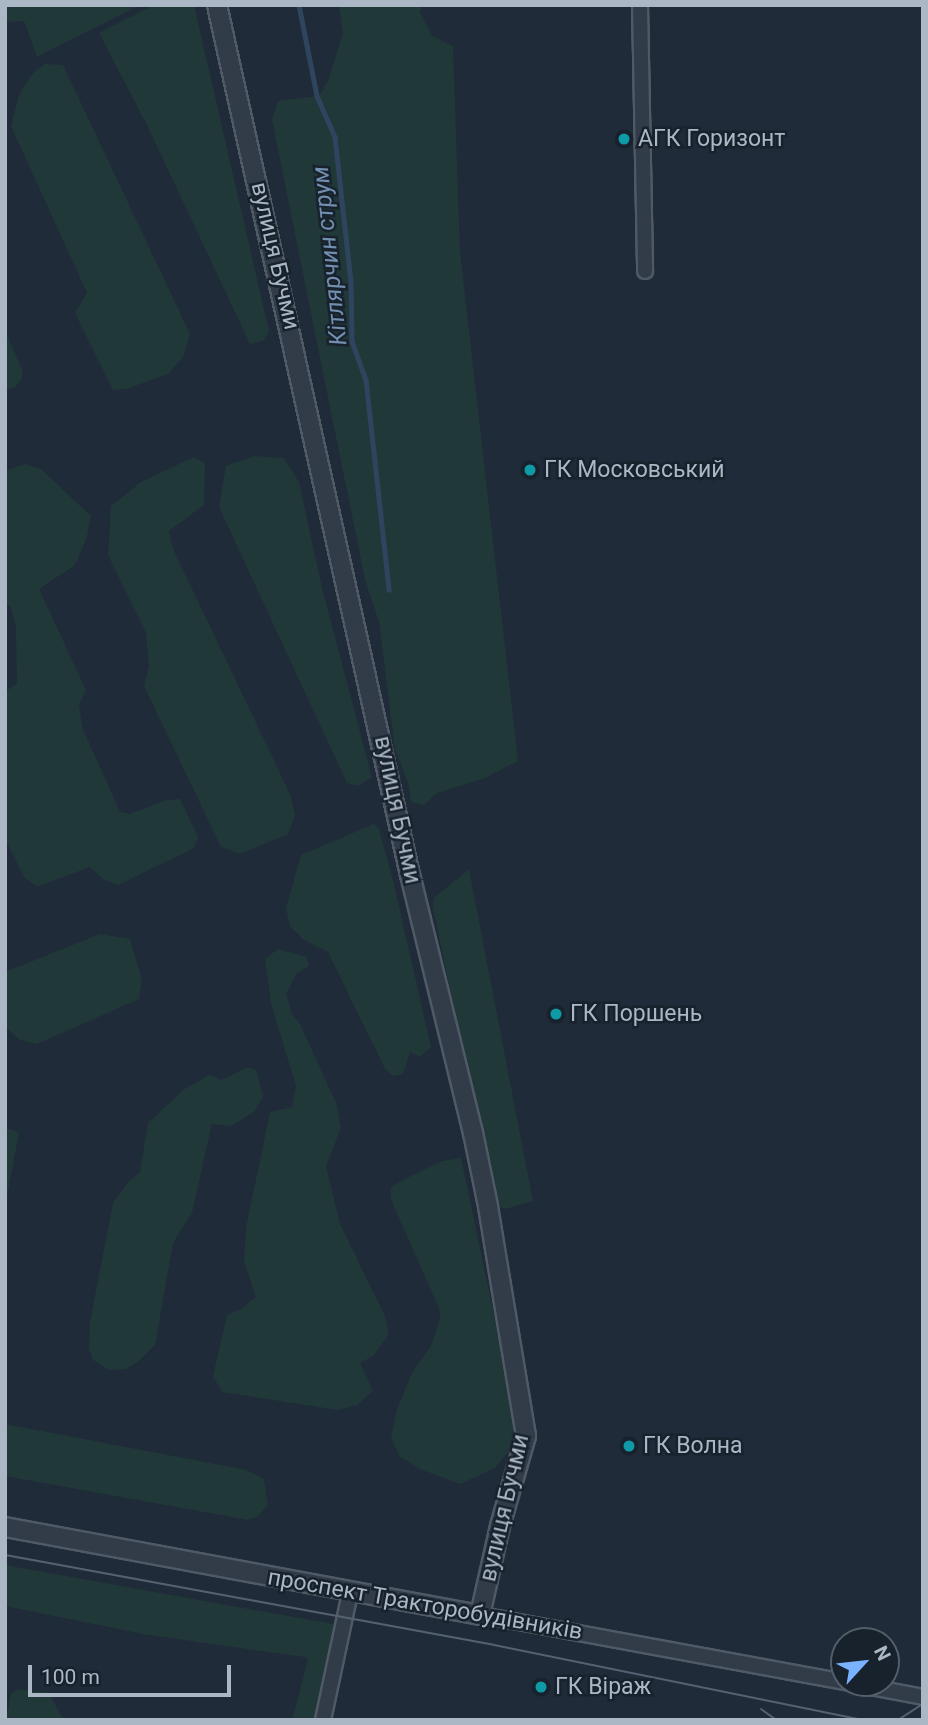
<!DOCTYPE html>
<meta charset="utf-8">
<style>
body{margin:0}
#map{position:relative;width:928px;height:1725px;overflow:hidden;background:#1f2b38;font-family:Roboto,sans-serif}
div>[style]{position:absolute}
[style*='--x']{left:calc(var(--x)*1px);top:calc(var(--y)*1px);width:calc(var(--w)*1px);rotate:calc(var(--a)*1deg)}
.green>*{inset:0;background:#213839}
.stream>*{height:4.5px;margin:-2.25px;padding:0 2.25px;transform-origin:2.25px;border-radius:2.25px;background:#2f455f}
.roads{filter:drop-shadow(2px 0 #505a67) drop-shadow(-2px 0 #505a67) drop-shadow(0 2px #505a67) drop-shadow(0 -2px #505a67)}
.minor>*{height:14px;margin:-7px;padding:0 7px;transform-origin:7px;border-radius:7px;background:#323c49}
.tertiary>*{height:18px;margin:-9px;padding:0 9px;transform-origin:9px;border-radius:9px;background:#323c49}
.tram>*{height:2px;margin:-1px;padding:0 1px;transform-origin:1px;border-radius:1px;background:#546170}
.dots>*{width:19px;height:19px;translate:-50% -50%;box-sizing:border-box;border:4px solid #18222d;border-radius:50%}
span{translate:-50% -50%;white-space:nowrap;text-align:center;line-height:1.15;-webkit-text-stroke:5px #18222d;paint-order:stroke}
.poi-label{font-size:23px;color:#acb7c6}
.left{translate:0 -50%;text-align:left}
.street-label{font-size:23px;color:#acb7c6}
.water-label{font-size:24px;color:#738fb0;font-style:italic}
.frame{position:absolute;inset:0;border:7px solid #acb7c6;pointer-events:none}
.north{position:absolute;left:830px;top:1627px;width:70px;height:70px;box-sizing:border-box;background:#18222d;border:2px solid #535e6a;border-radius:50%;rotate:63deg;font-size:19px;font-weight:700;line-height:28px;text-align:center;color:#acb7c6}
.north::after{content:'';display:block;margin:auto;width:24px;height:32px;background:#79b2fe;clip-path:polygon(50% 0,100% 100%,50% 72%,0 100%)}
.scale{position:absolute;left:28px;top:1665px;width:203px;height:32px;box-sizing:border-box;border:4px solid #acb7c6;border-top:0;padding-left:9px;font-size:21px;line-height:24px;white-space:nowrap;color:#acb7c6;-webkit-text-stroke:5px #18222d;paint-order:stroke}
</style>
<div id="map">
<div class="green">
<div style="clip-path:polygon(6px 5px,140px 5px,37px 57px,24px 21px,6px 22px)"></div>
<div style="clip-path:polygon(154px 5px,194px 5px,269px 331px,263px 341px,250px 344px,147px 125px,99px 33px)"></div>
<div style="clip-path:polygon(339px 5px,422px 5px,420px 12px,432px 36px,453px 46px,460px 252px,518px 761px,485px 778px,437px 793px,424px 805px,411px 802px,408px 782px,395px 750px,379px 622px,365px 580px,272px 120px,278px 101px,319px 96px,328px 81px,343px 33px)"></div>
<div style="clip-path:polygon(45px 64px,63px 65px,190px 334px,183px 357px,168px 374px,126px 389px,113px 390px,75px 313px,87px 293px,11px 126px,20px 92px,34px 72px)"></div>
<div style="clip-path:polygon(5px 331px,22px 369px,22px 379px,14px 388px,5px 389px)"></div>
<div style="clip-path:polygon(254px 456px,284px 458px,299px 482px,323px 592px,372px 777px,358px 786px,347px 783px,219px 507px,226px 466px)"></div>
<div style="clip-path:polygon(194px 457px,205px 463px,204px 505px,169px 531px,173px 549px,290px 794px,295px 815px,288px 834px,240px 854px,221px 847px,144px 686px,149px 667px,146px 633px,108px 555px,111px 506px,141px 482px)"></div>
<div style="clip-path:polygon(25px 464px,41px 469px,91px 516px,87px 537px,75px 565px,39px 589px,86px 690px,79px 704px,82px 727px,120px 812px,130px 814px,167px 800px,180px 799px,198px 837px,194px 848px,118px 885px,104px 880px,90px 867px,37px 887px,24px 877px,5px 839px,5px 692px,17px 683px,16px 627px,10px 605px,5px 607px,5px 471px)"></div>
<div style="clip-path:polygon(374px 824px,379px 829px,393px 880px,431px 1047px,420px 1057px,410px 1052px,403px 1074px,393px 1076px,385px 1069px,328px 952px,304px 940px,290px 926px,286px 908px,301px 855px)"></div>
<div style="clip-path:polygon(469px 869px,533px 1201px,505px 1209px,500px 1207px,491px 1186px,433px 908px,434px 898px)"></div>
<div style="clip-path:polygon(100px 934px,130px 939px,142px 980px,139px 999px,37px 1044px,20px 1040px,5px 1027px,5px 972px)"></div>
<div style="clip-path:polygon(278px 949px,307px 957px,309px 966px,296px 974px,286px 994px,292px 1014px,300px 1024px,337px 1105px,341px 1128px,326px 1166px,340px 1224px,385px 1316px,389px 1334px,373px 1356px,360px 1363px,373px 1391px,357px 1405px,338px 1410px,222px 1392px,213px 1376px,227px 1315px,241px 1309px,256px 1297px,244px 1262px,246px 1228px,270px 1112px,292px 1107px,296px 1086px,271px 1004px,265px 959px)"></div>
<div style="clip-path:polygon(248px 1067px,256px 1070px,263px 1096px,255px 1111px,231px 1126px,212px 1124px,192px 1213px,173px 1243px,155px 1345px,139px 1361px,126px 1369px,109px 1370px,93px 1360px,89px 1349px,90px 1322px,113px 1203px,128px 1182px,140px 1172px,148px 1123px,183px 1090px,210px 1075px,221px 1080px)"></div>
<div style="clip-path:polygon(5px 1128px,19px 1132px,5px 1208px)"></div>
<div style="clip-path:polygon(461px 1158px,516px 1419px,509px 1451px,495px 1468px,460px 1484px,420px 1469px,400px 1457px,391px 1438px,397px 1409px,413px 1371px,431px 1346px,440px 1319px,439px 1308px,391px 1200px,391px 1187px,405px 1179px,442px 1161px)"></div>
<div style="clip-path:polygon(5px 1424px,247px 1470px,264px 1479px,268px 1505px,258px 1516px,248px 1520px,5px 1476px)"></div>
<div style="clip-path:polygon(5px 1565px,333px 1624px,336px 1633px,320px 1720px,294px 1720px,293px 1717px,308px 1659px,304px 1657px,143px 1634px,5px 1606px)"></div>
<div style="clip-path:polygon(18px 1689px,49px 1693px,61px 1716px,70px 1720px,6px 1720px,11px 1694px)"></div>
</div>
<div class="stream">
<div style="--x:299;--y:5;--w:93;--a:78.8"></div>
<div style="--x:317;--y:96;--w:45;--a:66.3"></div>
<div style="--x:335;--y:137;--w:146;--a:83.7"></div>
<div style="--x:351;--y:282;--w:59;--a:89"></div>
<div style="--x:352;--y:341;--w:41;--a:70.3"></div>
<div style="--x:366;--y:380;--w:211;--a:83.7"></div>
</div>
<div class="roads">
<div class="minor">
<div style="--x:640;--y:5;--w:266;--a:88.9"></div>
<div style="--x:480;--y:1615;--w:370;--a:10.4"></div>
<div style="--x:849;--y:1683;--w:75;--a:10.7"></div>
<div style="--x:323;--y:1720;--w:130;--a:-78"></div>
</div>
<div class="tertiary">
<div style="--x:5;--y:1527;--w:483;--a:10.5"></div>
<div style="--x:480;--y:1615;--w:91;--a:-77.3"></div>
<div style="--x:500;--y:1526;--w:94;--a:-73.9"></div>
<div style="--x:526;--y:1436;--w:233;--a:-99.4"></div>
<div style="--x:488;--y:1206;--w:75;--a:-101.6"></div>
<div style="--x:473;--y:1133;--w:266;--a:-103.7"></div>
<div style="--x:410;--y:875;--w:891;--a:-102.51"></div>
</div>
</div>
<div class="tram">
<div style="--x:5;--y:1555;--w:497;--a:10.4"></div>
<div style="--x:494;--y:1645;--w:375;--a:11.5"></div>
<div style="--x:761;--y:1709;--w:19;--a:36"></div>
<div style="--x:898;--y:1720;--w:30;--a:-33"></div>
<div style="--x:922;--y:1720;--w:1;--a:-45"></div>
</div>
<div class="dots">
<div style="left:624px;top:139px;background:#0f9aa8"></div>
<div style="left:530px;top:470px;background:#0f9aa8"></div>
<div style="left:556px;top:1014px;background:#0f9aa8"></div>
<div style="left:629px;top:1446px;background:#0f9aa8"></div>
<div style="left:541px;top:1687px;background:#0f9aa8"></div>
</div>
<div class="poi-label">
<span class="left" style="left:638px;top:139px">АГК Горизонт</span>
<span class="left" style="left:544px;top:470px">ГК Московський</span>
<span class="left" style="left:570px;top:1014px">ГК Поршень</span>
<span class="left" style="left:643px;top:1446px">ГК Волна</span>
<span class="left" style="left:555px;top:1687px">ГК Віраж</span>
</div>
<div class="street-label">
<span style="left:275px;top:256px;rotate:77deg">вулиця Бучми</span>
<span style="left:397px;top:810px;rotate:78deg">вулиця Бучми</span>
<span style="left:505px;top:1508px;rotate:-77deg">вулиця Бучми</span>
<span style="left:425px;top:1605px;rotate:10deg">проспект Тракторобудівників</span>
</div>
<div class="water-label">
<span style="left:330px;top:256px;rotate:-96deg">Кітлярчин струм</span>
</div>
<div class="frame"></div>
<div class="north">N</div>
<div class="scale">100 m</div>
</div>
